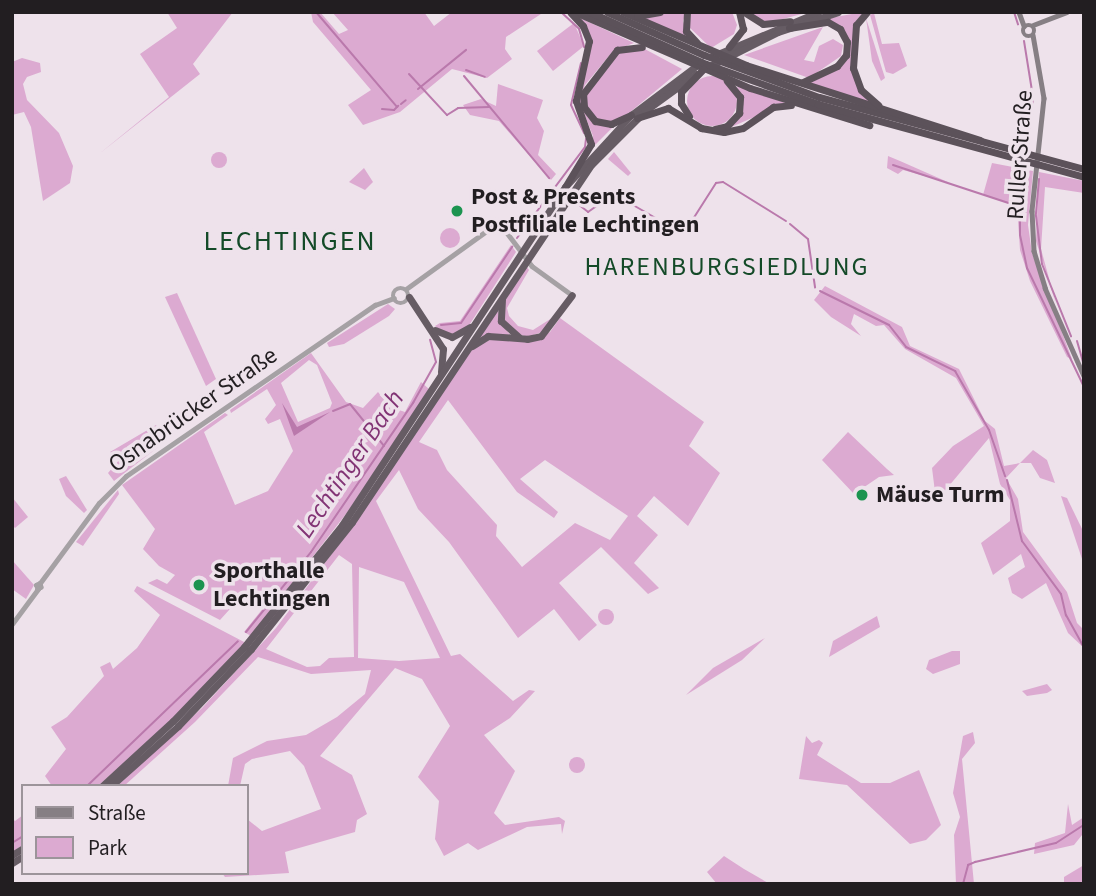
<!DOCTYPE html>
<meta charset="utf-8">
<style>
body{margin:0}
#map{position:relative;width:1096px;height:896px;overflow:hidden;background:#eee2eb;font-family:"Source Sans 3",sans-serif}
div>[style]{position:absolute}
[style*='--x']{left:calc(var(--x)*1px);top:calc(var(--y)*1px);width:calc(var(--w)*1px);rotate:calc(var(--a)*1deg)}
.green>*{inset:0;background:#dcaad1}
.round{border-radius:50%}
.water>*{inset:0;background:#ba79ac}
.stream>*{height:2px;margin:-1px;padding:0 1px;transform-origin:1px;border-radius:1px;background:#ba79ac}
.tertiary>*{height:4.5px;margin:-2.25px;padding:0 2.25px;transform-origin:2.25px;border-radius:2.25px;background:#a5a1a4}
.tertiary>.ring{margin:-2.25px;padding:0;box-sizing:content-box;background:none;border:4.5px solid #a5a1a4;border-radius:50%}
.secondary>*{height:4.5px;margin:-2.25px;padding:0 2.25px;transform-origin:2.25px;border-radius:2.25px;background:#867f84}
.secondary>.ring{margin:-2.25px;padding:0;box-sizing:content-box;background:none;border:4.5px solid #867f84;border-radius:50%}
.trunk>*{height:7px;margin:-3.5px;padding:0 3.5px;transform-origin:3.5px;border-radius:3.5px;background:#665c64}
.motorway>*{height:7px;margin:-3.5px;padding:0 3.5px;transform-origin:3.5px;border-radius:3.5px;background:#5c525a}
.dots>*{width:19px;height:19px;translate:-50% -50%;box-sizing:border-box;border:4px solid #eee2eb;border-radius:50%}
span{translate:-50% -50%;white-space:nowrap;text-align:center;line-height:1.15;-webkit-text-stroke:7px #eee2eb;paint-order:stroke}
.street-label{font-size:24px;color:#221e21}
.poi-label{font-size:24px;color:#221e21;font-weight:700}
.left{translate:0 -50%;text-align:left}
.neighbourhood-label{font-size:26px;color:#144a28;letter-spacing:2px}
.water-label{font-size:26px;color:#823475;font-style:italic}
.quarter-label{font-size:28px;color:#144a28;letter-spacing:2px}
.frame{position:absolute;inset:0;border:14px solid #221e21;pointer-events:none}
.legend{position:absolute;left:21px;top:784px;width:228px;height:91px;box-sizing:border-box;background:#eee2eb;border:2px solid #9c949a;margin:0;padding:9px 12px;list-style:none;font-size:21px;color:#221e21}
.legend li{display:flex;align-items:center;gap:14px;height:35px}
.legend b{width:35px;border:2px solid #9c949a}
</style>
<div id="map">
<div class="green">
<div style="clip-path:polygon(167px 12px,233px 12px,193px 64px,200px 74px,99px 154px,169px 97px,140px 54px,177px 28px)"></div>
<div style="clip-path:polygon(311px 12px,320px 12px,339px 34px,348px 30px,332px 12px,424px 12px,434px 26px,452px 12px,544px 12px,506px 37px,505px 49px,512px 59px,487px 78px,452px 69px,400px 112px,363px 125px,348px 105px,371px 90px,313px 22px)"></div>
<div style="clip-path:polygon(664px 12px,686px 12px,683px 21px,689px 39px,641px 18px)"></div>
<div style="clip-path:polygon(691px 12px,732px 12px,737px 25px,734px 34px,711px 48px,689px 27px)"></div>
<div style="clip-path:polygon(746px 12px,770px 14px,809px 12px,768px 23px)"></div>
<div style="clip-path:polygon(863px 12px,857px 20px,851px 66px,872px 103px,808px 83px,836px 70px,849px 40px,824px 19px)"></div>
<div style="clip-path:polygon(874px 13px,882px 44px,899px 43px,907px 66px,893px 74px,886px 72px,870px 15px)"></div>
<div style="clip-path:polygon(578px 17px,634px 43px,613px 51px,585px 85px,581px 96px,588px 117px,615px 125px,592px 148px,593px 136px,578px 98px,591px 47px)"></div>
<div style="clip-path:polygon(866px 18px,885px 78px,881px 81px,872px 61px)"></div>
<div style="clip-path:polygon(574px 23px,584px 46px,553px 71px,537px 51px)"></div>
<div style="clip-path:polygon(823px 27px,804px 60px,814px 62px,819px 46px,833px 39px,843px 45px,841px 56px,809px 78px,744px 55px)"></div>
<div style="clip-path:polygon(641px 47px,682px 69px,623px 118px,614px 122px,593px 118px,585px 101px,588px 87px,615px 53px)"></div>
<div style="clip-path:polygon(22px 58px,40px 63px,41px 72px,27px 77px,23px 84px,27px 100px,59px 133px,73px 166px,70px 183px,43px 201px,31px 127px,24px 112px,12px 115px,12px 62px)"></div>
<div class="round" style="left:687px;top:76px;width:50px;height:50px"></div>
<div style="clip-path:polygon(498px 84px,543px 100px,537px 118px,544px 131px,538px 155px,556px 174px,551px 180px,499px 121px,470px 115px,463px 105px,481px 99px,496px 106px)"></div>
<div style="clip-path:polygon(737px 86px,786px 103px,729px 128px,743px 108px)"></div>
<div class="round" style="left:211px;top:152px;width:16px;height:16px"></div>
<div style="clip-path:polygon(614px 152px,631px 173px,628px 176px,608px 159px)"></div>
<div style="clip-path:polygon(888px 156px,900px 161px,950px 183px,903px 170px,898px 174px,887px 168px)"></div>
<div style="clip-path:polygon(992px 163px,1033px 171px,1028px 225px,1032px 253px,1072px 359px,1067px 357px,1030px 281px,1020px 250px,1017px 206px,983px 195px)"></div>
<div style="clip-path:polygon(364px 168px,373px 182px,365px 190px,349px 182px)"></div>
<div style="clip-path:polygon(1039px 172px,1084px 181px,1084px 193px,1045px 187px,1041px 249px,1056px 304px,1036px 241px)"></div>
<div class="round" style="left:440px;top:228px;width:20px;height:20px"></div>
<div style="clip-path:polygon(511px 245px,516px 252px,468px 327px,455px 335px,439px 330px,435px 326px,440px 323px,460px 321px)"></div>
<div style="clip-path:polygon(527px 267px,529px 270px,507px 308px,509px 316px,518px 326px,533px 330px,555px 316px,542px 332px,528px 337px,514px 333px,503px 319px,502px 303px)"></div>
<div style="clip-path:polygon(825px 286px,902px 327px,910px 346px,959px 369px,985px 421px,995px 429px,1004px 466px,1020px 463px,1033px 450px,1047px 460px,1055px 483px,1040px 478px,1031px 463px,1020px 463px,1006px 478px,1018px 499px,1023px 532px,1067px 592px,1077px 623px,1084px 630px,1084px 648px,1068px 633px,1046px 583px,1022px 599px,1012px 593px,1008px 578px,1025px 567px,1021px 554px,993px 575px,981px 543px,1010px 521px,1010px 500px,1000px 484px,989px 438px,943px 493px,935px 492px,932px 468px,953px 446px,984px 426px,956px 378px,905px 349px,884px 325px,876px 326px,854px 314px,851px 324px,861px 336px,831px 317px,814px 300px)"></div>
<div style="clip-path:polygon(177px 293px,216px 379px,206px 386px,165px 297px)"></div>
<div style="clip-path:polygon(388px 304px,395px 309px,389px 316px,344px 344px,329px 347px,327px 343px)"></div>
<div style="clip-path:polygon(498px 305px,499px 320px,511px 336px,475px 340px)"></div>
<div style="clip-path:polygon(evenodd,560px 318px,704px 422px,689px 446px,720px 473px,688px 526px,654px 496px,637px 516px,658px 535px,634px 563px,659px 588px,648px 594px,601px 547px,559px 583px,597px 625px,579px 641px,554px 609px,518px 638px,449px 542px,418px 509px,399px 470px,376px 501px,451px 656px,460px 654px,513px 701px,529px 690px,535px 691px,510px 718px,484px 735px,515px 771px,494px 813px,505px 825px,559px 817px,565px 821px,562px 834px,561px 824px,527px 827px,478px 850px,468px 843px,444px 856px,435px 839px,439px 801px,418px 777px,450px 726px,422px 679px,395px 668px,320px 756px,352px 775px,367px 814px,357px 820px,355px 832px,285px 852px,289px 873px,225px 877px,222px 873px,247px 873px,247px 819px,262px 831px,321px 809px,304px 766px,290px 751px,252px 759px,245px 764px,240px 786px,228px 786px,233px 758px,267px 741px,306px 735px,337px 717px,365px 694px,371px 670px,311px 674px,258px 657px,195px 722px,124px 786px,117px 786px,202px 708px,276px 628px,352px 527px,471px 349px,496px 337px,531px 342px,550px 332px,560px 318px,448px 400px,517px 492px,554px 518px,558px 512px,520px 479px,545px 460px,628px 516px,610px 540px,575px 523px,522px 567px,496px 536px,497px 525px,447px 470px,437px 450px,419px 442px,448px 400px,560px 318px,339px 555px,352px 564px,354px 657px,329px 658px,320px 666px,307px 667px,266px 649px,339px 555px,560px 318px,359px 567px,404px 582px,440px 658px,399px 661px,358px 658px,359px 567px)"></div>
<div style="clip-path:polygon(evenodd,311px 353px,346px 402px,363px 408px,378px 392px,390px 407px,405px 412px,421px 382px,429px 389px,349px 510px,251px 636px,244px 632px,273px 596px,248px 589px,220px 620px,148px 583px,157px 579px,167px 584px,175px 575px,159px 566px,143px 549px,155px 529px,122px 485px,225px 413px,228px 415px,204px 432px,235px 505px,268px 491px,293px 451px,280px 419px,268px 424px,265px 419px,276px 405px,267px 389px,231px 413px,230px 410px,311px 353px,309px 360px,317px 365px,332px 403px,330px 408px,298px 422px,281px 383px,309px 360px)"></div>
<div style="clip-path:polygon(156px 425px,166px 441px,114px 481px,108px 473px,120px 459px,110px 452px)"></div>
<div style="clip-path:polygon(848px 432px,887px 469px,894px 475px,879px 477px,854px 494px,822px 460px)"></div>
<div style="clip-path:polygon(66px 476px,87px 510px,84px 513px,66px 496px,59px 479px)"></div>
<div style="clip-path:polygon(118px 490px,119px 494px,83px 546px,76px 542px)"></div>
<div style="clip-path:polygon(1061px 496px,1067px 498px,1084px 533px,1084px 565px)"></div>
<div style="clip-path:polygon(12px 497px,28px 517px,15px 528px,12px 525px)"></div>
<div style="clip-path:polygon(12px 560px,34px 585px,26px 599px,12px 589px)"></div>
<div style="clip-path:polygon(137px 586px,246px 643px,169px 723px,98px 786px,52px 786px,45px 776px,66px 749px,51px 727px,67px 717px,104px 676px,100px 667px,110px 662px,113px 669px,137px 648px,160px 615px,134px 591px)"></div>
<div class="round" style="left:598px;top:609px;width:16px;height:16px"></div>
<div style="clip-path:polygon(877px 616px,880px 627px,829px 657px,833px 641px)"></div>
<div style="clip-path:polygon(765px 638px,742px 660px,686px 695px,713px 668px)"></div>
<div style="clip-path:polygon(952px 651px,960px 651px,960px 664px,933px 674px,926px 669px,929px 660px)"></div>
<div style="clip-path:polygon(1047px 684px,1052px 690px,1047px 693px,1027px 696px,1022px 691px)"></div>
<div style="clip-path:polygon(973px 732px,975px 743px,962px 759px,974px 884px,956px 884px,954px 835px,960px 817px,953px 793px,963px 736px)"></div>
<div style="clip-path:polygon(806px 736px,812px 743px,819px 740px,823px 743px,817px 755px,861px 783px,890px 783px,919px 770px,941px 825px,926px 840px,910px 844px,847px 785px,799px 779px)"></div>
<div class="round" style="left:569px;top:757px;width:16px;height:16px"></div>
<div style="clip-path:polygon(1068px 804px,1072px 825px,1084px 817px,1082px 835px,1074px 845px,1034px 854px,1035px 843px,1065px 833px)"></div>
<div style="clip-path:polygon(23px 815px,23px 845px,12px 852px,12px 818px,15px 821px)"></div>
<div style="clip-path:polygon(724px 856px,744px 869px,770px 884px,717px 884px,707px 872px)"></div>
<div style="clip-path:polygon(1084px 865px,1084px 884px,1064px 884px,1064px 877px)"></div>
</div>
<div class="water">
<div style="clip-path:polygon(282px 403px,297px 427px,330px 412px,294px 436px)"></div>
</div>
<div class="stream">
<div style="--x:316;--y:12;--w:125;--a:49.5"></div>
<div style="--x:561;--y:12;--w:25;--a:43"></div>
<div style="--x:579;--y:29;--w:19;--a:74"></div>
<div style="--x:1014;--y:12;--w:13;--a:72"></div>
<div style="--x:1024;--y:41;--w:57;--a:80.9"></div>
<div style="--x:1033;--y:97;--w:52;--a:95.5"></div>
<div style="--x:581;--y:63;--w:43;--a:103.4"></div>
<div style="--x:571;--y:105;--w:31;--a:65"></div>
<div style="--x:466;--y:70;--w:20;--a:20"></div>
<div style="--x:409;--y:74;--w:56;--a:47.2"></div>
<div style="--x:447;--y:115;--w:13;--a:-32"></div>
<div style="--x:458;--y:108;--w:31;--a:-2"></div>
<div style="--x:464;--y:76;--w:133;--a:50.2"></div>
<div style="--x:418;--y:89;--w:62;--a:-39.1"></div>
<div style="--x:401;--y:104;--w:6;--a:-39"></div>
<div style="--x:382;--y:109;--w:12;--a:5"></div>
<div style="--x:394;--y:110;--w:6;--a:-45"></div>
<div style="--x:893;--y:165;--w:132;--a:18.2"></div>
<div style="--x:1039;--y:179;--w:37;--a:95"></div>
<div style="--x:1036;--y:216;--w:48;--a:82.9"></div>
<div style="--x:1042;--y:264;--w:78;--a:68.1"></div>
<div style="--x:1020;--y:180;--w:55;--a:90"></div>
<div style="--x:1020;--y:235;--w:34;--a:78"></div>
<div style="--x:1027;--y:268;--w:132;--a:64.4"></div>
<div style="--x:574;--y:201;--w:18;--a:38"></div>
<div style="--x:588;--y:212;--w:32;--a:-35"></div>
<div style="--x:614;--y:194;--w:74;--a:30"></div>
<div style="--x:678;--y:231;--w:8;--a:-7"></div>
<div style="--x:686;--y:230;--w:56;--a:-57.4"></div>
<div style="--x:716;--y:183;--w:7;--a:-8"></div>
<div style="--x:723;--y:182;--w:74;--a:31.8"></div>
<div style="--x:790;--y:224;--w:23;--a:40"></div>
<div style="--x:808;--y:239;--w:49;--a:81.7"></div>
<div style="--x:517;--y:238;--w:114;--a:-53.2"></div>
<div style="--x:585;--y:147;--w:8;--a:-83"></div>
<div style="--x:820;--y:291;--w:77;--a:26.2"></div>
<div style="--x:889;--y:325;--w:28;--a:52"></div>
<div style="--x:906;--y:347;--w:55;--a:26.1"></div>
<div style="--x:955;--y:371;--w:68;--a:60"></div>
<div style="--x:989;--y:430;--w:49;--a:70.8"></div>
<div style="--x:441;--y:325;--w:20;--a:-6"></div>
<div style="--x:461;--y:323;--w:92;--a:-56.1"></div>
<div style="--x:1077;--y:341;--w:25;--a:74"></div>
<div style="--x:333;--y:411;--w:18;--a:-22"></div>
<div style="--x:350;--y:404;--w:54;--a:51"></div>
<div style="--x:1007;--y:480;--w:63;--a:76.2"></div>
<div style="--x:1022;--y:541;--w:66;--a:53.7"></div>
<div style="--x:1061;--y:594;--w:22;--a:77"></div>
<div style="--x:1066;--y:615;--w:38;--a:61"></div>
<div style="--x:246;--y:632;--w:103;--a:-50.9"></div>
<div style="--x:311;--y:552;--w:181;--a:-55.6"></div>
<div style="--x:413;--y:403;--w:47;--a:-60.7"></div>
<div style="--x:436;--y:362;--w:23;--a:-105"></div>
<div style="--x:87;--y:786;--w:209;--a:-43.8"></div>
<div style="--x:12;--y:843;--w:13;--a:-32"></div>
<div style="--x:963;--y:884;--w:20;--a:-75"></div>
<div style="--x:968;--y:865;--w:8;--a:-23"></div>
<div style="--x:975;--y:862;--w:83;--a:-13.2"></div>
<div style="--x:1056;--y:843;--w:33;--a:-33"></div>
</div>
<div class="tertiary">
<div class="ring" style="left:393px;top:288px;width:11.5px;height:11.5px"></div>
<div style="--x:406;--y:289;--w:115;--a:-35.8"></div>
<div style="--x:499;--y:222;--w:55;--a:53.1"></div>
<div style="--x:532;--y:266;--w:49;--a:35.9"></div>
<div style="--x:40;--y:583;--w:99;--a:-53.6"></div>
<div style="--x:99;--y:503;--w:38;--a:-45"></div>
<div style="--x:126;--y:476;--w:302;--a:-34.5"></div>
<div style="--x:375;--y:305;--w:20;--a:-20"></div>
<div style="--x:40;--y:583;--w:4;--a:76"></div>
<div style="--x:41;--y:587;--w:4;--a:146"></div>
<div style="--x:38;--y:589;--w:4;--a:-117"></div>
<div style="--x:36;--y:585;--w:4;--a:-27"></div>
<div style="--x:12;--y:624;--w:44;--a:-53.4"></div>
</div>
<div class="secondary">
<div style="--x:1019;--y:12;--w:15;--a:70"></div>
<div class="ring" style="left:1023px;top:25px;width:7.5px;height:7.5px"></div>
<div style="--x:1033;--y:25;--w:36;--a:-21"></div>
<div style="--x:1033;--y:35;--w:64;--a:80.1"></div>
<div style="--x:1044;--y:98;--w:114;--a:96.1"></div>
<div style="--x:1032;--y:211;--w:40;--a:87.1"></div>
<div style="--x:1034;--y:251;--w:39;--a:73"></div>
<div style="--x:1045;--y:288;--w:96;--a:66.1"></div>
</div>
<div class="trunk">
<div style="--x:713;--y:56;--w:114;--a:-22.7"></div>
<div style="--x:706;--y:68;--w:80;--a:-26.6"></div>
<div style="--x:778;--y:32;--w:63;--a:-18.4"></div>
<div style="--x:409;--y:297;--w:62;--a:56.8"></div>
<div style="--x:443;--y:349;--w:23;--a:95"></div>
<div style="--x:502;--y:299;--w:22;--a:93"></div>
<div style="--x:501;--y:321;--w:24;--a:42"></div>
<div style="--x:435;--y:330;--w:18;--a:22"></div>
<div style="--x:452;--y:337;--w:21;--a:-29"></div>
<div style="--x:472;--y:346;--w:19;--a:-32"></div>
<div style="--x:488;--y:336;--w:39;--a:4"></div>
<div style="--x:527;--y:339;--w:14;--a:-12"></div>
<div style="--x:541;--y:336;--w:51;--a:-52.9"></div>
<div style="--x:102;--y:786;--w:96;--a:-42.5"></div>
<div style="--x:173;--y:721;--w:103;--a:-46.2"></div>
<div style="--x:244;--y:647;--w:156;--a:-51.2"></div>
<div style="--x:342;--y:525;--w:405;--a:-56.6"></div>
<div style="--x:565;--y:187;--w:98;--a:-47.5"></div>
<div style="--x:631;--y:115;--w:86;--a:-37"></div>
<div style="--x:111;--y:786;--w:90;--a:-41.8"></div>
<div style="--x:178;--y:726;--w:106;--a:-46.5"></div>
<div style="--x:251;--y:649;--w:162;--a:-51.5"></div>
<div style="--x:352;--y:522;--w:431;--a:-56.2"></div>
<div style="--x:592;--y:164;--w:75;--a:-45"></div>
<div style="--x:645;--y:111;--w:63;--a:-36"></div>
<div style="--x:12;--y:855;--w:13;--a:-32"></div>
<div style="--x:12;--y:863;--w:13;--a:-32"></div>
</div>
<div class="motorway">
<div style="--x:575;--y:12;--w:191;--a:23.5"></div>
<div style="--x:750;--y:88;--w:125;--a:17.3"></div>
<div style="--x:590;--y:12;--w:122;--a:24.2"></div>
<div style="--x:701;--y:62;--w:124;--a:19.7"></div>
<div style="--x:818;--y:104;--w:276;--a:15.3"></div>
<div style="--x:607;--y:12;--w:106;--a:23.9"></div>
<div style="--x:704;--y:55;--w:122;--a:20.1"></div>
<div style="--x:819;--y:97;--w:275;--a:15.2"></div>
<div style="--x:623;--y:12;--w:134;--a:23.3"></div>
<div style="--x:746;--y:65;--w:246;--a:17.8"></div>
<div style="--x:687;--y:12;--w:19;--a:93"></div>
<div style="--x:686;--y:31;--w:16;--a:47"></div>
<div style="--x:744;--y:12;--w:22;--a:32"></div>
<div style="--x:763;--y:24;--w:27;--a:-6"></div>
<div style="--x:867;--y:12;--w:17;--a:130"></div>
<div style="--x:856;--y:25;--w:43;--a:94"></div>
<div style="--x:853;--y:68;--w:23;--a:70"></div>
<div style="--x:861;--y:90;--w:23;--a:41"></div>
<div style="--x:637;--y:16;--w:23;--a:-10"></div>
<div style="--x:789;--y:28;--w:39;--a:-9"></div>
<div style="--x:828;--y:22;--w:14;--a:30"></div>
<div style="--x:840;--y:29;--w:15;--a:62"></div>
<div style="--x:847;--y:42;--w:13;--a:94"></div>
<div style="--x:846;--y:55;--w:14;--a:129"></div>
<div style="--x:837;--y:66;--w:38;--a:155"></div>
<div style="--x:729;--y:47;--w:23;--a:-52"></div>
<div style="--x:743;--y:29;--w:17;--a:-103"></div>
<div style="--x:631;--y:115;--w:22;--a:156"></div>
<div style="--x:611;--y:124;--w:16;--a:-169"></div>
<div style="--x:595;--y:121;--w:18;--a:-128"></div>
<div style="--x:584;--y:107;--w:13;--a:-94"></div>
<div style="--x:583;--y:94;--w:56;--a:-52.3"></div>
<div style="--x:617;--y:50;--w:25;--a:-7"></div>
<div style="--x:689;--y:116;--w:15;--a:-122"></div>
<div style="--x:681;--y:103;--w:11;--a:-90"></div>
<div style="--x:681;--y:92;--w:32;--a:-46"></div>
<div style="--x:637;--y:118;--w:33;--a:-18"></div>
<div style="--x:668;--y:108;--w:39;--a:31"></div>
<div style="--x:701;--y:128;--w:23;--a:10"></div>
<div style="--x:724;--y:132;--w:19;--a:-12"></div>
<div style="--x:743;--y:128;--w:37;--a:-35"></div>
<div style="--x:773;--y:107;--w:18;--a:-6"></div>
<div style="--x:715;--y:129;--w:12;--a:-14"></div>
<div style="--x:727;--y:126;--w:18;--a:-47"></div>
<div style="--x:739;--y:113;--w:16;--a:-86"></div>
<div style="--x:740;--y:97;--w:21;--a:-129"></div>
<div style="--x:565;--y:187;--w:50;--a:-58.8"></div>
<div style="--x:591;--y:144;--w:46;--a:-109.2"></div>
<div style="--x:576;--y:101;--w:61;--a:-77.8"></div>
<div style="--x:589;--y:41;--w:16;--a:-112"></div>
<div style="--x:583;--y:26;--w:18;--a:-133"></div>
</div>
<div class="dots">
<div style="left:457px;top:211px;background:#1c9450"></div>
<div style="left:862px;top:495px;background:#1c9450"></div>
<div style="left:199px;top:585px;background:#1c9450"></div>
</div>
<div class="street-label">
<span style="left:1020px;top:155px;rotate:-86deg">Ruller Straße</span>
<span style="left:193px;top:410px;rotate:-35deg">Osnabrücker Straße</span>
</div>
<div class="poi-label">
<span class="left" style="left:471px;top:211px">Post &amp; Presents<br>Postfiliale Lechtingen</span>
<span class="left" style="left:876px;top:495px">Mäuse Turm</span>
<span class="left" style="left:213px;top:585px">Sporthalle<br>Lechtingen</span>
</div>
<div class="neighbourhood-label">
<span style="left:727px;top:267px">HARENBURGSIEDLUNG</span>
</div>
<div class="water-label">
<span style="left:350px;top:464px;rotate:-56deg">Lechtinger Bach</span>
</div>
<div class="quarter-label">
<span style="left:290px;top:241px">LECHTINGEN</span>
</div>
<div class="frame"></div>
<ul class="legend">
<li><b style="height:9px;background:#867f84"></b>Straße</li>
<li><b style="height:19px;background:#dcaad1"></b>Park</li>
</ul>
</div>
